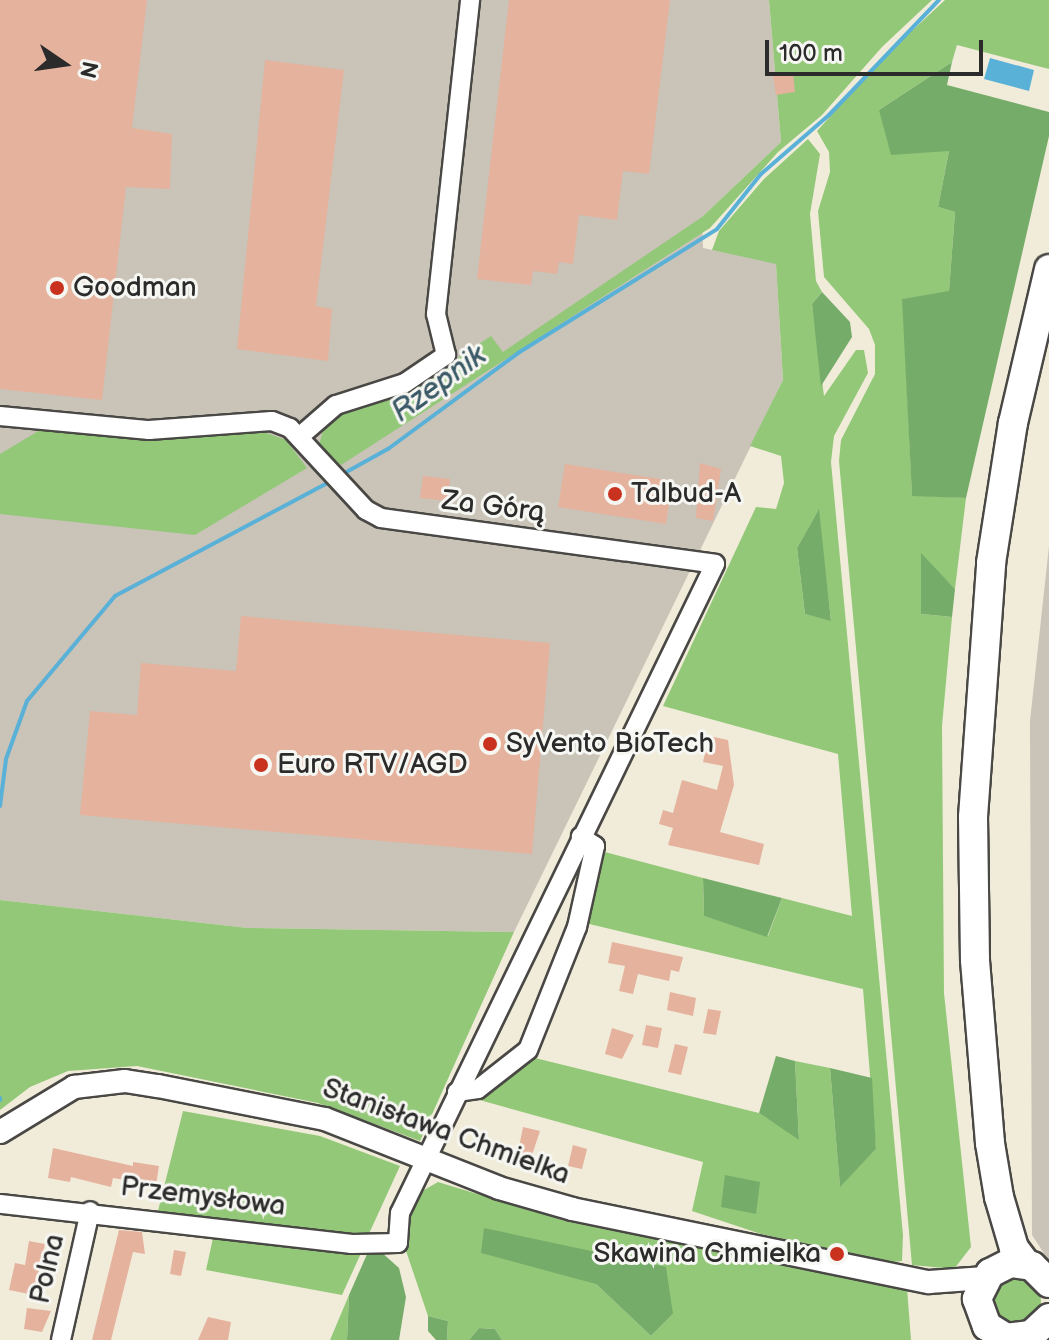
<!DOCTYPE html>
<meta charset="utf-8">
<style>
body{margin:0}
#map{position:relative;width:1049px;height:1340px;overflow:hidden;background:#f1ecda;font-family:"Balsamiq Sans",sans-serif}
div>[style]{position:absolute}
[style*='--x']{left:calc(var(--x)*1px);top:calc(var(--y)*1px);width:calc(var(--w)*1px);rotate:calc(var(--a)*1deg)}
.industrial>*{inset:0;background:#c9c3b8}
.green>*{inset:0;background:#93c879}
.round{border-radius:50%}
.forest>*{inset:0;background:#76ac69}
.water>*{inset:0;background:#5ab1d7}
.stream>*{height:4px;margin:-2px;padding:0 2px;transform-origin:2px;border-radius:2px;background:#5ab1d7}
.building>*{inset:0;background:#e5b29d}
.roads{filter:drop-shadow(2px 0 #494845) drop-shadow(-2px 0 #494845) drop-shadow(0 2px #494845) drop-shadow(0 -2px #494845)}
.minor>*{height:18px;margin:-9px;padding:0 9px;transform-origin:9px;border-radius:9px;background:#fff}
.tertiary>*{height:22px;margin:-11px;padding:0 11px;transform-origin:11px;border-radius:11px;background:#fff}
.primary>*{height:28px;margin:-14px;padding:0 14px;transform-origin:14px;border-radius:14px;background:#fff}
.dots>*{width:22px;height:22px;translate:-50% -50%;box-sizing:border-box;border:4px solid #f6f6f2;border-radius:50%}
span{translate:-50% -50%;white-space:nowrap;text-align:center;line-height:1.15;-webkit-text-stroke:6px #f6f6f2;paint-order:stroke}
.poi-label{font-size:28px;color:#2b2b2b}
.left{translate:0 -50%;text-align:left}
.right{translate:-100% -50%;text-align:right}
.street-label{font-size:28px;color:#2b2b2b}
.water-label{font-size:30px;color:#3b5a67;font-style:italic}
.north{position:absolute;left:24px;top:24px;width:80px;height:80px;-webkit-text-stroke:6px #f6f6f2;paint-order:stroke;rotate:103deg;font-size:22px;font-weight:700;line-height:32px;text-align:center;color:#2b2b2b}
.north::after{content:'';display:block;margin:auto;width:28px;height:36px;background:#2b2b2b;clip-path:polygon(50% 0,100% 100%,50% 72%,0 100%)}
.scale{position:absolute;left:765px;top:40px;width:218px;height:36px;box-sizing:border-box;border:4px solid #2b2b2b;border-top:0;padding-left:10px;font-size:24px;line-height:28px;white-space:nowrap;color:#2b2b2b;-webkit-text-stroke:6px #f6f6f2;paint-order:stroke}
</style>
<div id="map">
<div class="industrial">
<div style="clip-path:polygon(0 0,769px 0,781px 142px,702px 217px,703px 248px,776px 263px,783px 380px,514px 932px,248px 928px,0 900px)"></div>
<div style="clip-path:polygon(1049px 546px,1049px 1261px,1032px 1235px,1030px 721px)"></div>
</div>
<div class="green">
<div style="clip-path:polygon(769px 0,932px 0,882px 47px,822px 115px,778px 152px,710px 228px,341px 465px,318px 448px,326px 421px,345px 409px,396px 399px,491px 336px,503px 352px,702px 217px,781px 142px)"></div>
<div style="clip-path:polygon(945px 0,1049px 0,1049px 69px,957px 45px,952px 62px,879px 110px,949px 151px,938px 207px,955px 212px,949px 292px,903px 299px,912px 495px,966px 498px,955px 589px,921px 555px,921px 614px,952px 617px,942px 726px,944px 993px,971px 1247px,954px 1269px,912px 1265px,839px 461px,841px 440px,875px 374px,875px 345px,869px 329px,824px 277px,818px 211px,830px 172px,829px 152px,817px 131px,886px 55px)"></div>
<div style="clip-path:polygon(evenodd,808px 139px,820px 154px,810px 214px,816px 281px,822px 292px,812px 304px,824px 396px,856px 350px,864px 350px,868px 373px,834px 436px,831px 462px,903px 1235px,902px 1261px,892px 1262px,761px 1234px,692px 1211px,703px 1162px,476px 1099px,531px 1057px,759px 1113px,799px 1139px,795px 1061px,830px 1068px,840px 1186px,876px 1149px,863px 989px,585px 923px,601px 851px,703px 878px,704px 916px,768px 936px,782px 898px,852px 916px,838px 754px,663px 706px,756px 507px,776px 509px,784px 483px,781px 456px,750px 446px,783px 380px,776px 264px,712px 250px,719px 231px,764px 179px,808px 139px,818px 511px,831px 620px,830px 620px,805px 614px,797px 548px,818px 511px)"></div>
<div style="clip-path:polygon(40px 430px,141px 439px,258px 430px,286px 440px,307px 468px,195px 535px,0 514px,0 454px)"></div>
<div style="clip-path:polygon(0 900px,248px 928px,514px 932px,420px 1141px,318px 1103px,137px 1066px,68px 1071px,30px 1087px,0 1110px)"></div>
<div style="clip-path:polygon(183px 1111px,320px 1136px,400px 1166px,367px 1238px,158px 1211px)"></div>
<div style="clip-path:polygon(evenodd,438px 1182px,569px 1222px,907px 1288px,911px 1340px,502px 1340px,495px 1329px,479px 1328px,469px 1340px,447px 1340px,448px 1321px,428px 1316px,403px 1242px,408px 1218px,424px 1190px,438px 1182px,596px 1284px,673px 1314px,651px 1336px,596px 1284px)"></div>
<div style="clip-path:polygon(215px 1229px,362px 1251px,342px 1295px,206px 1270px)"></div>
<div class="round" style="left:991px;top:1276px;width:50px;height:50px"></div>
<div style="clip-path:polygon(349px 1295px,347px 1340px,330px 1340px)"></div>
</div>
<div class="forest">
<div style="clip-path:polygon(952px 62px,947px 85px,1049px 112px,1049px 136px,966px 498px,912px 496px,902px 299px,949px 291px,955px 212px,938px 207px,949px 151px,891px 155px,879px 110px)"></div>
<div style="clip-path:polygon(822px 292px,850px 322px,852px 337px,821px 386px,812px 304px)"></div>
<div style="clip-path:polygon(819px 509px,831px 621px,805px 614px,797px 548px)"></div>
<div style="clip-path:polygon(921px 553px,955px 589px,952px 617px,921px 614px)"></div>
<div style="clip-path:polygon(703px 878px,782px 898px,767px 937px,704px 916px)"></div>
<div style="clip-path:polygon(776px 1056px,795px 1061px,799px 1140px,759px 1113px)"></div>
<div style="clip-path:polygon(830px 1068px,872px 1078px,876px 1149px,840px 1187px)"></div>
<div style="clip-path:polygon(725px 1175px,760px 1182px,756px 1214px,721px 1207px)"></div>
<div style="clip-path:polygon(484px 1228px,666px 1267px,673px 1314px,651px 1336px,596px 1284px,481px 1253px)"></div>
<div style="clip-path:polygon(380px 1251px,399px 1268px,406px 1297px,399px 1340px,347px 1340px,349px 1295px,368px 1252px)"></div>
<div style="clip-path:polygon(428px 1316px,448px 1321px,447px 1340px,436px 1340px,428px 1331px)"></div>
<div style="clip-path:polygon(479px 1328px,495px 1329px,502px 1340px,469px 1340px)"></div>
</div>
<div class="water">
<div style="clip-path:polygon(990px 58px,1034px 70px,1029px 91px,984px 79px)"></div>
</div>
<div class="stream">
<div style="--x:341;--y:475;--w:54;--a:-29"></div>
<div style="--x:388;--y:449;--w:162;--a:-36.4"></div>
<div style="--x:518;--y:353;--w:234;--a:-31.9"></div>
<div style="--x:717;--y:229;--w:70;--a:-51.3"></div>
<div style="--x:761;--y:174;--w:90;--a:-40.9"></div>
<div style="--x:829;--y:115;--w:159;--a:-46.3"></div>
<div style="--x:0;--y:806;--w:47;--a:-82.7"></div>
<div style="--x:6;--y:759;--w:62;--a:-70.1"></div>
<div style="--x:27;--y:701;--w:137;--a:-50"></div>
<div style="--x:115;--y:596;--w:247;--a:-28"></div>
<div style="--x:0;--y:1098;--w:2;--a:90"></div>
</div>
<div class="building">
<div style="clip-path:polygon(0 0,147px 0,132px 128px,172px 134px,170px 189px,126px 187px,102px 400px,0 389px)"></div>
<div style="clip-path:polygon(509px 0,670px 0,649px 174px,623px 171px,617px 220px,579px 215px,573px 264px,559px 262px,557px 274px,533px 271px,531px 285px,477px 279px)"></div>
<div style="clip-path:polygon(265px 60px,344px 70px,316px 306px,332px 309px,328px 361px,237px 349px)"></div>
<div style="clip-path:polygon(793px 73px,795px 92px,776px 95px,773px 76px)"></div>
<div style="clip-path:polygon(700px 463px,721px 469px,713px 521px,696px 518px)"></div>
<div style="clip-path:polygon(565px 464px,672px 481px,666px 524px,558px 507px)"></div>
<div style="clip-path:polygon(423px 476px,450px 479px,448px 501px,420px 498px)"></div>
<div style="clip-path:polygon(241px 616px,550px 643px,532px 854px,80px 815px,90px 711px,137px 715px,141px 663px,236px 671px)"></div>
<div style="clip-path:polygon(709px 736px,728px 740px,734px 785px,720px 832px,764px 844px,759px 865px,668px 845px,673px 828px,659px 824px,663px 810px,673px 813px,682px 780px,717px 790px,723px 766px,703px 762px)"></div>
<div style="clip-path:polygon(612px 942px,683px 957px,679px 972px,671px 970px,669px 981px,638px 974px,633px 994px,619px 991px,625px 966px,608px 963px)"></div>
<div style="clip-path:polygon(670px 992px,696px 998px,693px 1016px,667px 1010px)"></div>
<div style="clip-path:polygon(708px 1009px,721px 1011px,716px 1035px,703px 1033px)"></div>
<div style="clip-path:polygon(646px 1025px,662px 1028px,658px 1048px,642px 1045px)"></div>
<div style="clip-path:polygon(612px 1028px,634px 1035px,622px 1059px,605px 1054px)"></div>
<div style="clip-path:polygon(675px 1044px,688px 1047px,681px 1075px,668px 1072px)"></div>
<div style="clip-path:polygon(523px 1127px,540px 1131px,529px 1164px,516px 1162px)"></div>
<div style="clip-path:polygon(573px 1145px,587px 1149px,582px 1169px,568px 1166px)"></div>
<div style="clip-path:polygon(53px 1148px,133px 1166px,133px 1162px,159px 1166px,156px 1185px,113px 1178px,111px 1187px,71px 1177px,70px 1182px,48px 1178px)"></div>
<div style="clip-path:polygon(119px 1230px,142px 1232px,145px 1254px,133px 1252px,111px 1340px,92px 1340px)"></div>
<div style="clip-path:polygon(29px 1241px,45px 1244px,34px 1295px,9px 1290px,15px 1263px,25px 1265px)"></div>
<div style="clip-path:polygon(174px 1250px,186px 1252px,181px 1276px,170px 1274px)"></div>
<div style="clip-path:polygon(27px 1308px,51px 1311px,42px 1332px,24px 1329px)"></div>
<div style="clip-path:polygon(208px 1317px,231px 1322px,228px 1340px,198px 1340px)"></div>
</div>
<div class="roads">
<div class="minor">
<div style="--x:0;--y:416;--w:150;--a:5.4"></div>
<div style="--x:149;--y:430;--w:123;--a:-4.2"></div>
<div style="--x:272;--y:421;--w:19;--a:21"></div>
<div style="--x:290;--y:428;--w:112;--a:47.2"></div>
<div style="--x:366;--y:510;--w:17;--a:28"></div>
<div style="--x:381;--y:518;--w:337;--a:7.8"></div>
<div style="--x:715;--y:564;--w:721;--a:115.89"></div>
<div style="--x:400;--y:1213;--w:30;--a:94"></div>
<div style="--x:398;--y:1243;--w:46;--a:178.8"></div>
<div style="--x:352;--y:1244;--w:354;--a:-173.5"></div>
<div style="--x:299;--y:437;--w:49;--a:-40.9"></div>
<div style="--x:336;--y:405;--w:72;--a:-17.7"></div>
<div style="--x:405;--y:383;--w:50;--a:-34.3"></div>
<div style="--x:446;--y:355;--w:42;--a:-103.7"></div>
<div style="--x:436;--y:314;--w:316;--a:-83.8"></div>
<div style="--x:457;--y:1092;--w:21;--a:-8"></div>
<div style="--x:478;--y:1089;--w:63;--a:-38"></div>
<div style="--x:528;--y:1050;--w:132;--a:-68.3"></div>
<div style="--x:577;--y:927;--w:83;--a:-77.5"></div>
<div style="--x:595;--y:846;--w:17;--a:-147"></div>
<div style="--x:61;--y:1340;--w:132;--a:-77.3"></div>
</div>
<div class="tertiary">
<div style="--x:0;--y:1132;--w:87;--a:-31.3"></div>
<div style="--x:74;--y:1087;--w:51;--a:-6.7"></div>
<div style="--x:125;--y:1081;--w:33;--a:9"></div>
<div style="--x:158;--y:1086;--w:170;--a:11.2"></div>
<div style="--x:325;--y:1119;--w:187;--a:21.6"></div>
<div style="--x:499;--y:1188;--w:76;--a:16"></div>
<div style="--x:572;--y:1209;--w:364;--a:11.6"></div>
<div style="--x:929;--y:1282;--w:56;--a:-4.1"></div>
</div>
<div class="primary">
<div style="--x:1026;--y:1264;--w:20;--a:-127"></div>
<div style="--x:1014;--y:1248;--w:53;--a:-106.4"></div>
<div style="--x:999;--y:1197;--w:55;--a:-99.5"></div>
<div style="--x:990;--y:1143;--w:184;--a:-94.7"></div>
<div style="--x:975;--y:960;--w:143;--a:-90.8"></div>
<div style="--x:973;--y:817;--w:255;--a:-85.9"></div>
<div style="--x:991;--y:563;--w:142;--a:-81.1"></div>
<div style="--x:1013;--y:423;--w:158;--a:-76.8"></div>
<div style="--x:1049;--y:1283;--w:24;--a:-135"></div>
<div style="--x:1032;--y:1266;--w:22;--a:-172"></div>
<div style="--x:1010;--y:1263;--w:22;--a:153"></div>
<div style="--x:990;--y:1273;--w:29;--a:117"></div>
<div style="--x:977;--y:1299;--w:29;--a:70"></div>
<div style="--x:987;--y:1326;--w:22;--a:32"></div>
<div style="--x:1006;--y:1338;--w:25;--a:-7"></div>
<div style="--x:1031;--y:1335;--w:25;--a:-43"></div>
</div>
</div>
<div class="dots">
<div style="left:57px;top:288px;background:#c8321e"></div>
<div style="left:615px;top:494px;background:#c8321e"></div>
<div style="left:490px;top:744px;background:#c8321e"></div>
<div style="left:261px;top:765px;background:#c8321e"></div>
<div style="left:837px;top:1254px;background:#c8321e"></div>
</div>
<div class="poi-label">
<span class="left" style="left:73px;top:288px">Goodman</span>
<span class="left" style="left:631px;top:494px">Talbud-A</span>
<span class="left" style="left:506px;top:744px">SyVento BioTech</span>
<span class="left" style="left:277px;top:765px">Euro RTV/AGD</span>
<span class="right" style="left:821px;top:1254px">Skawina Chmielka</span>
</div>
<div class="street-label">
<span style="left:493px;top:507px;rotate:7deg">Za Górą</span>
<span style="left:446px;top:1132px;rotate:20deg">Stanisława Chmielka</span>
<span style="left:203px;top:1197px;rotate:7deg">Przemysłowa</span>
<span style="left:48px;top:1269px;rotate:-77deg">Polna</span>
</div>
<div class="water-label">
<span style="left:439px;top:384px;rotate:-36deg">Rzepnik</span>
</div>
<div class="north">N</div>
<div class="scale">100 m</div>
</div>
